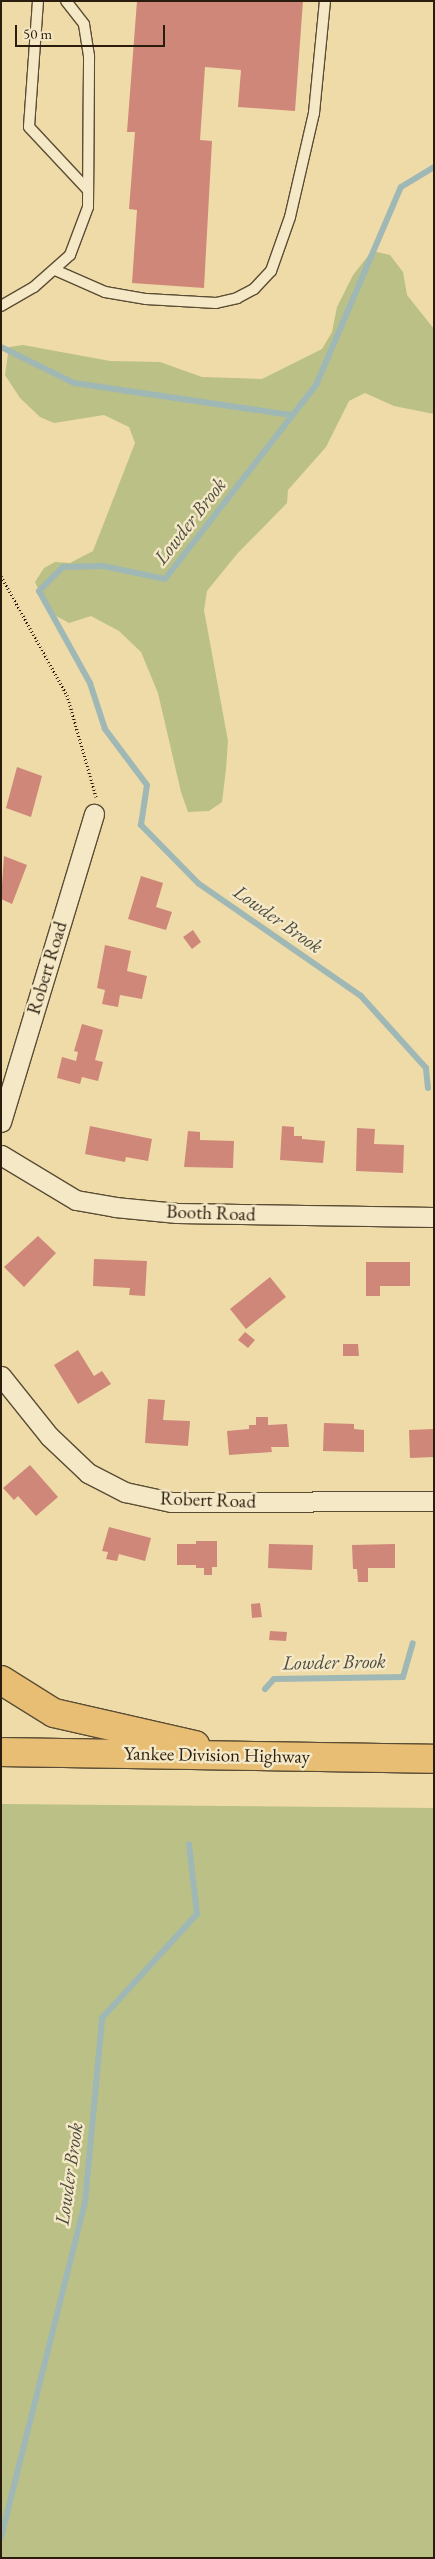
<!DOCTYPE html>
<style>
body{margin:0}
#map{position:relative;width:435px;height:2559px;overflow:hidden;background:#eedba8;font-family:"EB Garamond",serif}
div>[style]{position:absolute}
[style*='--x']{left:calc(var(--x)*1px);top:calc(var(--y)*1px);width:calc(var(--w)*1px);rotate:calc(var(--a)*1deg)}
.green>*{inset:0;background:#bac086}
.stream>*{height:6px;margin:-3px;padding:0 3px;transform-origin:3px;border-radius:3px;background:#9fb8b5}
.building>*{inset:0;background:#cf8779}
.path>*{height:3px;margin-top:-1.5px;transform-origin:0;background:repeating-linear-gradient(90deg,#2a1d0e 0 1px,transparent 0 3.5px)}
.roads{filter:drop-shadow(1px 0 #5b4c34) drop-shadow(-1px 0 #5b4c34) drop-shadow(0 1px #5b4c34) drop-shadow(0 -1px #5b4c34)}
.service>*{height:10px;margin:-5px;padding:0 5px;transform-origin:5px;border-radius:5px;background:#f4e8c6}
.minor>*{height:19px;margin:-9.5px;padding:0 9.5px;transform-origin:9.5px;border-radius:9.5px;background:#f4e8c6}
.motorway>*{height:28px;margin:-14px;padding:0 14px;transform-origin:14px;border-radius:14px;background:#e7be74}
span{translate:-50% -50%;white-space:nowrap;text-align:center;line-height:1.15;-webkit-text-stroke:5px #f4e8c6;paint-order:stroke}
.street-label{font-size:19px;color:#2a1d0e}
.water-label{font-size:20px;color:#4d4c40;font-style:italic}
.frame{position:absolute;inset:0;border:2px solid #2a1d0e;pointer-events:none}
.scale{position:absolute;left:15px;top:25px;width:150px;height:22px;box-sizing:border-box;border:2px solid #2a1d0e;border-top:0;padding-left:6px;font-size:15px;line-height:18px;white-space:nowrap;color:#2a1d0e;-webkit-text-stroke:4px #f4e8c6;paint-order:stroke}
</style>
<div id="map">
<div class="green">
<div style="clip-path:polygon(372px 251px,390px 255px,403px 272px,407px 295px,434px 329px,434px 414px,394px 406px,365px 393px,349px 401px,326px 447px,288px 490px,287px 503px,237px 554px,207px 591px,204px 610px,228px 741px,226px 769px,222px 802px,209px 811px,188px 812px,181px 792px,158px 693px,141px 652px,119px 631px,91px 616px,69px 623px,49px 612px,35px 582px,44px 568px,55px 562px,70px 563px,93px 551px,135px 443px,129px 427px,104px 415px,54px 423px,40px 417px,20px 398px,5px 375px,9px 347px,23px 345px,110px 361px,160px 362px,202px 377px,262px 379px,322px 349px,332px 332px,337px 307px,353px 275px)"></div>
<div style="clip-path:polygon(1px 1804px,434px 1808px,434px 2558px,1px 2558px)"></div>
</div>
<div class="stream">
<div style="--x:1;--y:347;--w:81;--a:26.3"></div>
<div style="--x:74;--y:383;--w:220;--a:8.4"></div>
<div style="--x:428;--y:1088;--w:20;--a:-96"></div>
<div style="--x:426;--y:1068;--w:97;--a:-132.1"></div>
<div style="--x:361;--y:996;--w:197;--a:-145.3"></div>
<div style="--x:199;--y:884;--w:83;--a:-134.5"></div>
<div style="--x:141;--y:825;--w:40;--a:-81.5"></div>
<div style="--x:147;--y:785;--w:70;--a:-126.9"></div>
<div style="--x:105;--y:729;--w:48;--a:-108.1"></div>
<div style="--x:90;--y:683;--w:105;--a:-119"></div>
<div style="--x:39;--y:591;--w:34;--a:-45"></div>
<div style="--x:63;--y:567;--w:40;--a:-1.4"></div>
<div style="--x:103;--y:566;--w:63;--a:11.8"></div>
<div style="--x:165;--y:579;--w:246;--a:-52.1"></div>
<div style="--x:316;--y:385;--w:215;--a:-66.8"></div>
<div style="--x:401;--y:187;--w:39;--a:-31"></div>
<div style="--x:265;--y:1689;--w:13;--a:-48"></div>
<div style="--x:274;--y:1679;--w:129;--a:-0.9"></div>
<div style="--x:403;--y:1677;--w:35;--a:-74"></div>
<div style="--x:1;--y:2537;--w:344;--a:-75.9"></div>
<div style="--x:85;--y:2203;--w:186;--a:-84.7"></div>
<div style="--x:102;--y:2018;--w:141;--a:-47.6"></div>
<div style="--x:197;--y:1914;--w:70;--a:-96.5"></div>
</div>
<div class="building">
<div style="clip-path:polygon(137px 1px,303px 1px,295px 111px,238px 107px,241px 70px,205px 67px,200px 140px,212px 141px,204px 288px,132px 283px,137px 210px,129px 209px,135px 132px,127px 132px)"></div>
<div style="clip-path:polygon(17px 767px,42px 776px,31px 817px,6px 808px)"></div>
<div style="clip-path:polygon(4px 856px,27px 865px,12px 904px,1px 899px)"></div>
<div style="clip-path:polygon(141px 876px,163px 883px,156px 907px,172px 912px,166px 930px,128px 919px)"></div>
<div style="clip-path:polygon(193px 930px,201px 942px,192px 949px,183px 937px)"></div>
<div style="clip-path:polygon(105px 945px,131px 951px,127px 971px,147px 976px,142px 999px,120px 995px,118px 1007px,102px 1004px,105px 990px,97px 988px)"></div>
<div style="clip-path:polygon(82px 1024px,103px 1030px,95px 1060px,103px 1062px,98px 1081px,82px 1077px,80px 1084px,57px 1078px,62px 1057px,76px 1061px,78px 1052px,74px 1051px)"></div>
<div style="clip-path:polygon(90px 1126px,152px 1139px,148px 1161px,126px 1157px,125px 1162px,85px 1154px)"></div>
<div style="clip-path:polygon(282px 1126px,294px 1127px,294px 1136px,302px 1136px,302px 1139px,325px 1141px,323px 1163px,280px 1160px)"></div>
<div style="clip-path:polygon(357px 1128px,375px 1129px,374px 1144px,404px 1145px,403px 1173px,356px 1171px)"></div>
<div style="clip-path:polygon(188px 1131px,200px 1132px,200px 1140px,234px 1141px,233px 1168px,184px 1167px)"></div>
<div style="clip-path:polygon(38px 1236px,56px 1253px,24px 1287px,4px 1267px)"></div>
<div style="clip-path:polygon(94px 1259px,147px 1261px,145px 1296px,129px 1295px,130px 1288px,93px 1286px)"></div>
<div style="clip-path:polygon(366px 1262px,410px 1262px,410px 1286px,380px 1286px,380px 1296px,366px 1296px)"></div>
<div style="clip-path:polygon(270px 1277px,286px 1297px,246px 1329px,230px 1309px)"></div>
<div style="clip-path:polygon(245px 1332px,255px 1340px,248px 1348px,238px 1340px)"></div>
<div style="clip-path:polygon(343px 1344px,358px 1344px,359px 1356px,343px 1356px)"></div>
<div style="clip-path:polygon(78px 1350px,94px 1376px,102px 1371px,111px 1384px,78px 1404px,54px 1365px)"></div>
<div style="clip-path:polygon(148px 1399px,165px 1400px,163px 1420px,190px 1421px,188px 1446px,145px 1443px)"></div>
<div style="clip-path:polygon(256px 1417px,268px 1417px,268px 1425px,287px 1424px,289px 1447px,271px 1447px,272px 1452px,229px 1455px,227px 1431px,249px 1429px,249px 1425px,256px 1425px)"></div>
<div style="clip-path:polygon(324px 1423px,354px 1424px,354px 1429px,364px 1430px,364px 1452px,323px 1451px)"></div>
<div style="clip-path:polygon(434px 1429px,434px 1457px,410px 1458px,409px 1430px)"></div>
<div style="clip-path:polygon(30px 1465px,58px 1497px,36px 1516px,18px 1496px,14px 1500px,3px 1488px)"></div>
<div style="clip-path:polygon(109px 1527px,151px 1538px,145px 1561px,119px 1554px,117px 1561px,106px 1559px,108px 1552px,102px 1551px)"></div>
<div style="clip-path:polygon(196px 1541px,217px 1541px,217px 1567px,212px 1567px,212px 1575px,204px 1575px,204px 1568px,196px 1568px,196px 1565px,177px 1565px,177px 1544px,196px 1544px)"></div>
<div style="clip-path:polygon(269px 1544px,313px 1545px,312px 1570px,268px 1568px)"></div>
<div style="clip-path:polygon(395px 1544px,395px 1568px,368px 1568px,368px 1582px,358px 1582px,357px 1569px,353px 1569px,352px 1545px)"></div>
<div style="clip-path:polygon(260px 1603px,262px 1617px,252px 1618px,251px 1604px)"></div>
<div style="clip-path:polygon(270px 1631px,287px 1632px,286px 1641px,269px 1640px)"></div>
</div>
<div class="path">
<div style="--x:1;--y:576;--w:136;--a:61"></div>
<div style="--x:67;--y:695;--w:106;--a:74.1"></div>
</div>
<div class="roads">
<div class="service">
<div style="--x:38;--y:1;--w:126;--a:94.1"></div>
<div style="--x:29;--y:127;--w:86;--a:46.9"></div>
<div style="--x:55;--y:270;--w:55;--a:23.7"></div>
<div style="--x:105;--y:292;--w:42;--a:9.7"></div>
<div style="--x:146;--y:299;--w:70;--a:3.3"></div>
<div style="--x:216;--y:303;--w:22;--a:-13"></div>
<div style="--x:237;--y:298;--w:19;--a:-28"></div>
<div style="--x:254;--y:289;--w:25;--a:-47"></div>
<div style="--x:271;--y:271;--w:57;--a:-70.6"></div>
<div style="--x:290;--y:217;--w:107;--a:-77"></div>
<div style="--x:314;--y:113;--w:113;--a:-84.4"></div>
<div style="--x:1;--y:306;--w:38;--a:-30"></div>
<div style="--x:34;--y:287;--w:48;--a:-41.6"></div>
<div style="--x:70;--y:255;--w:51;--a:-69.4"></div>
<div style="--x:88;--y:207;--w:151;--a:-89.6"></div>
<div style="--x:89;--y:56;--w:32;--a:-99"></div>
<div style="--x:84;--y:24;--w:29;--a:-128"></div>
</div>
<div class="minor">
<div style="--x:1;--y:1122;--w:322;--a:-73.2"></div>
<div style="--x:1;--y:1155;--w:87;--a:31"></div>
<div style="--x:76;--y:1200;--w:40;--a:10"></div>
<div style="--x:115;--y:1207;--w:62;--a:5.5"></div>
<div style="--x:177;--y:1213;--w:257;--a:0.9"></div>
<div style="--x:1;--y:1376;--w:77;--a:51.3"></div>
<div style="--x:49;--y:1436;--w:54;--a:43.5"></div>
<div style="--x:88;--y:1473;--w:42;--a:27.2"></div>
<div style="--x:125;--y:1492;--w:47;--a:12.3"></div>
<div style="--x:171;--y:1502;--w:263;--a:-0.2"></div>
</div>
<div class="motorway">
<div style="--x:1;--y:1680;--w:62;--a:31.9"></div>
<div style="--x:54;--y:1713;--w:145;--a:12.8"></div>
<div style="--x:1;--y:1752;--w:433;--a:0.9"></div>
</div>
</div>
<div class="street-label">
<span style="left:47px;top:968px;rotate:-73deg">Robert Road</span>
<span style="left:211px;top:1213px;rotate:2deg">Booth Road</span>
<span style="left:208px;top:1500px;rotate:2deg">Robert Road</span>
<span style="left:217px;top:1755px;rotate:1deg">Yankee Division Highway</span>
</div>
<div class="water-label">
<span style="left:190px;top:521px;rotate:-52deg">Lowder Brook</span>
<span style="left:278px;top:919px;rotate:35deg">Lowder Brook</span>
<span style="left:334px;top:1662px;rotate:-1deg">Lowder Brook</span>
<span style="left:69px;top:2174px;rotate:-82deg">Lowder Brook</span>
</div>
<div class="frame"></div>
<div class="scale">50 m</div>
</div>
